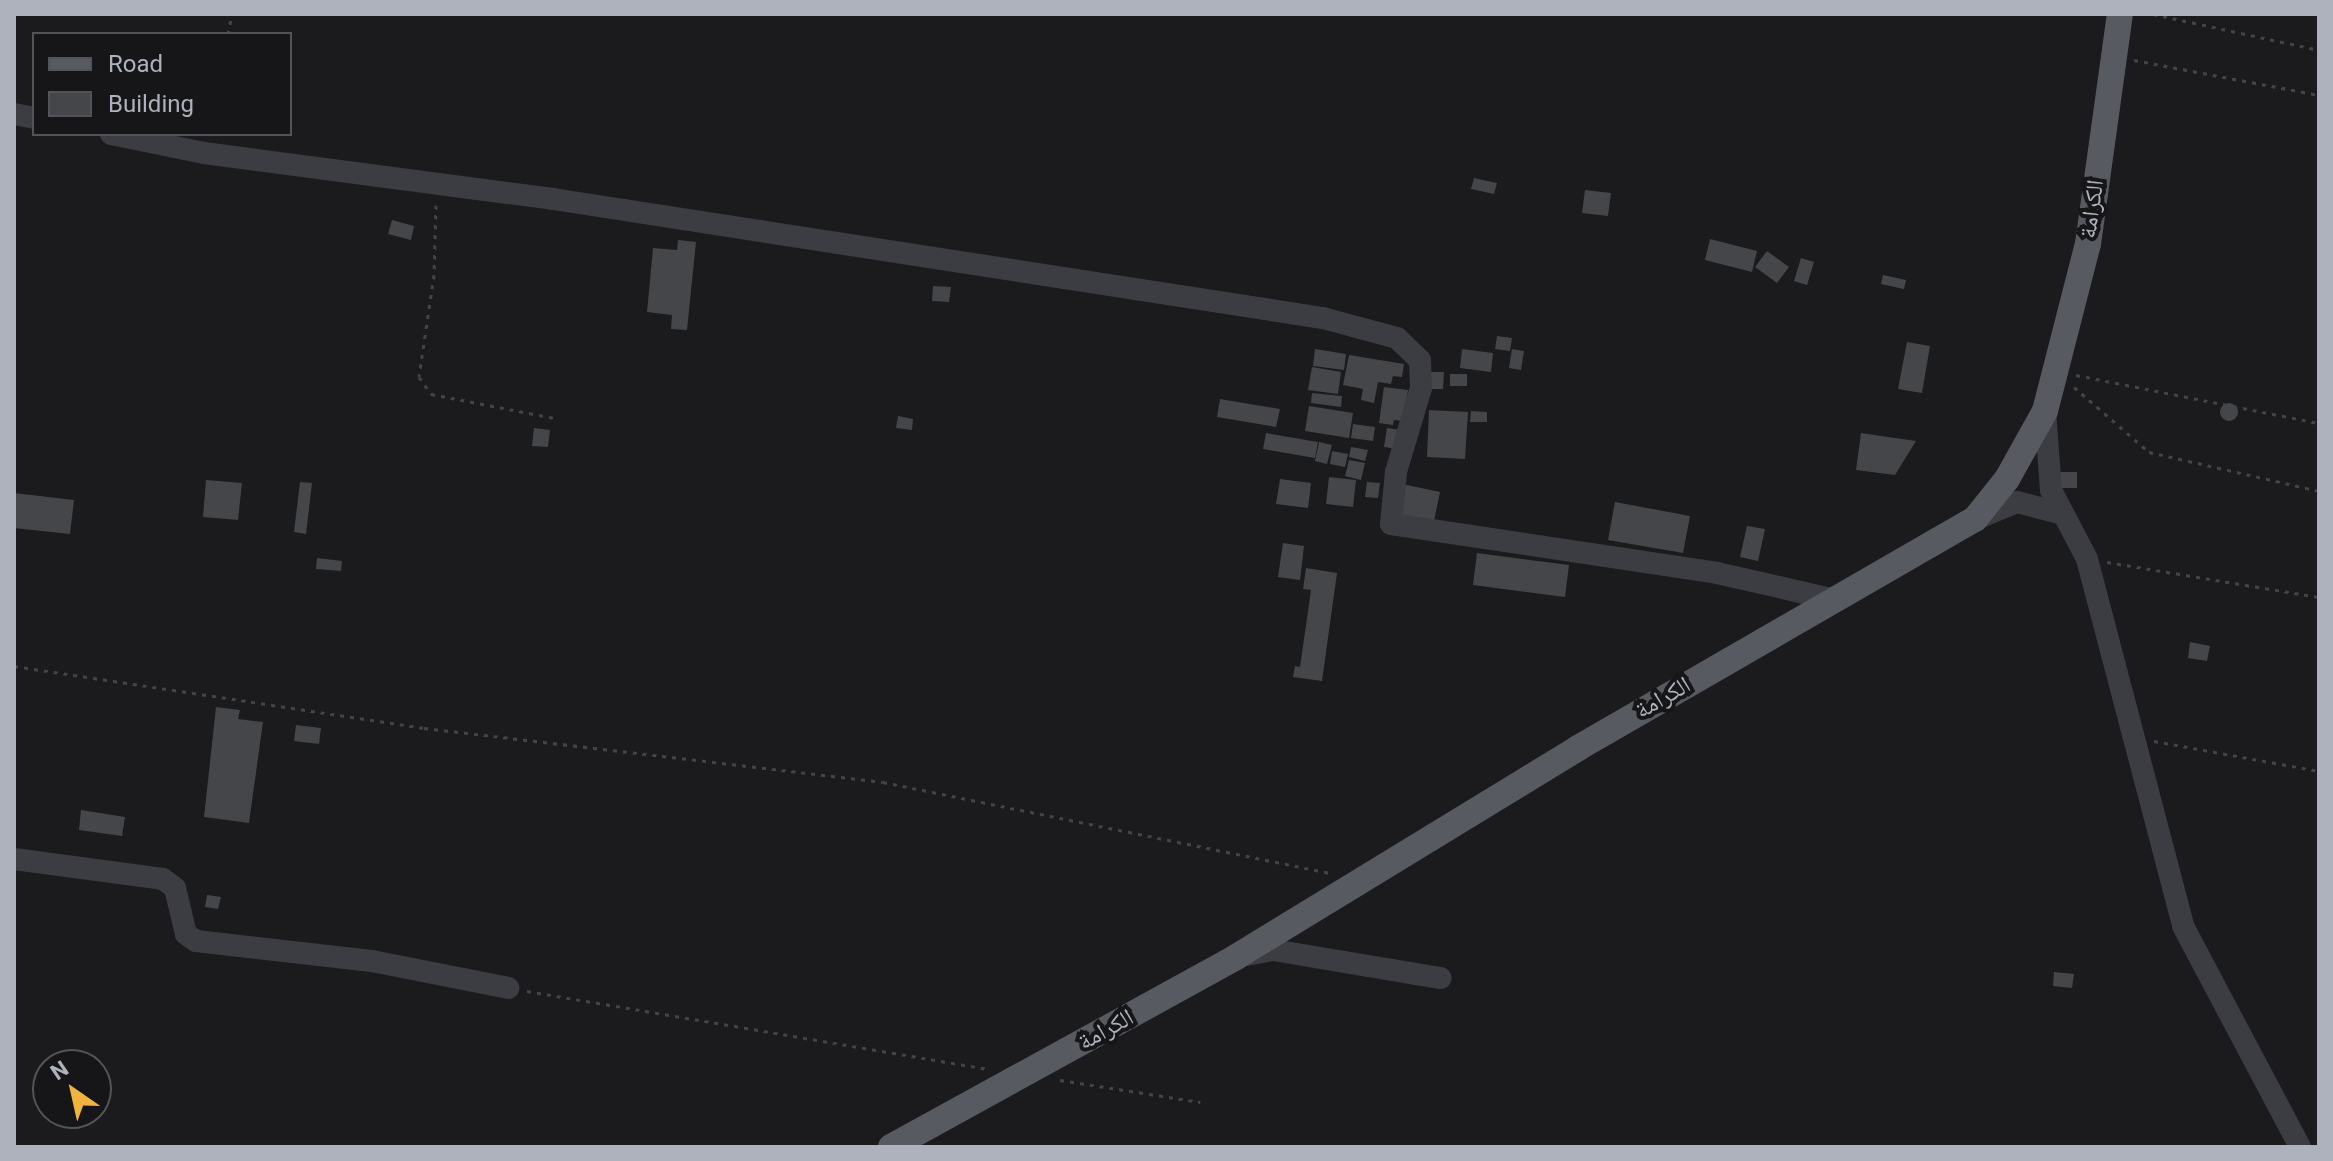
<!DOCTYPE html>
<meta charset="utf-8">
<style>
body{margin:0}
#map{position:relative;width:2333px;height:1161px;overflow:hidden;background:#1b1b1d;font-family:Roboto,"Noto Naskh Arabic",sans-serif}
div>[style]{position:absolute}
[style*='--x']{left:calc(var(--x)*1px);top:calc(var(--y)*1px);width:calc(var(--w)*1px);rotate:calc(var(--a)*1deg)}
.building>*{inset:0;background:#45464a}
.round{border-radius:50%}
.path>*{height:3px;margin-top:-1.5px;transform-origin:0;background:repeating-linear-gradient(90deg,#424449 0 4px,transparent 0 10px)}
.minor>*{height:22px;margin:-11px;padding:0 11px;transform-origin:11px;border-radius:11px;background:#3c3d42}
.major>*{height:26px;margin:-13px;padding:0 13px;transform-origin:13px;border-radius:13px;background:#585a61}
span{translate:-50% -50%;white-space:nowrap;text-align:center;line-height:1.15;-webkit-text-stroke:8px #161618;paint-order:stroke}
.street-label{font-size:24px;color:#aeb2bc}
.frame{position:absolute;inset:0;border:16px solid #aeb2bc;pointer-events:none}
.legend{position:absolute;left:32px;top:32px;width:260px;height:104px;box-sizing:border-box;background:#161618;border:2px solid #53545a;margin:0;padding:10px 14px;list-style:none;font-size:24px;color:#aeb2bc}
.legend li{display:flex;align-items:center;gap:16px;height:40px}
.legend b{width:40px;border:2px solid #53545a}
.north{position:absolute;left:32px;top:1049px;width:80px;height:80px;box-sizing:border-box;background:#161618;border:2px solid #53545a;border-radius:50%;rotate:326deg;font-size:22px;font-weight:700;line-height:32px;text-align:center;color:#aeb2bc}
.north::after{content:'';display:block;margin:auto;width:28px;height:36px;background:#efb540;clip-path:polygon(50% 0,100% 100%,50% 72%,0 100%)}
</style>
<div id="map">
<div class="building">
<div style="clip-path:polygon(1474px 178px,1497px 183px,1494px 194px,1471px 189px)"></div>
<div style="clip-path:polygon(1585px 190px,1611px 193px,1608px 216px,1582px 213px)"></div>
<div style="clip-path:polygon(392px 220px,414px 226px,411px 240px,388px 234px)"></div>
<div style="clip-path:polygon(1710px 239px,1757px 251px,1752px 272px,1705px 260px)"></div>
<div style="clip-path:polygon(678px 240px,696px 242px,687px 330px,671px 329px,672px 315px,647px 312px,653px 248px,677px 250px)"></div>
<div style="clip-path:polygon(1767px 251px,1789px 267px,1777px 283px,1755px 267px)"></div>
<div style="clip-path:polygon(1801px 258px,1814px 262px,1807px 285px,1794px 281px)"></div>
<div style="clip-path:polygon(1883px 275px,1906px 280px,1904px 289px,1881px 284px)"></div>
<div style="clip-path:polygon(933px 286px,951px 287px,949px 302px,932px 301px)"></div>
<div style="clip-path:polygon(1497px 336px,1512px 338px,1510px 351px,1495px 349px)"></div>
<div style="clip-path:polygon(1907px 342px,1930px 346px,1922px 393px,1898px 389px)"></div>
<div style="clip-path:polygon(1315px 349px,1346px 354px,1344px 370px,1313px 366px)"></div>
<div style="clip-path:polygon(1462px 349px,1493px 353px,1491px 372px,1460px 368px)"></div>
<div style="clip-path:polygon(1512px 349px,1524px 351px,1521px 370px,1509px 368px)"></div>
<div style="clip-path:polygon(1349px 355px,1404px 364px,1402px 377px,1393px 376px,1391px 384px,1378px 382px,1374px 403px,1361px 400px,1363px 389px,1343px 385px)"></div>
<div style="clip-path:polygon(1312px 367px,1341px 372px,1338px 394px,1308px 390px)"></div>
<div style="clip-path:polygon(1428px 372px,1444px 372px,1443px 389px,1428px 389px)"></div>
<div style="clip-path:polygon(1450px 374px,1467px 374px,1467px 386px,1450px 386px)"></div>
<div style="clip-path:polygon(1384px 387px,1408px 390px,1403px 421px,1394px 420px,1393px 425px,1379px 423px)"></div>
<div style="clip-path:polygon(1312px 393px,1342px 396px,1341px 407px,1311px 403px)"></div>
<div style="clip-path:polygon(1220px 399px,1280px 409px,1276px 427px,1217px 417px)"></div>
<div class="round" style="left:2220px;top:403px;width:18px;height:18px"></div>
<div style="clip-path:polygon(1309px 406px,1353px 413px,1349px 438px,1305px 431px)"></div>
<div style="clip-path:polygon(1429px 410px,1468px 412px,1465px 459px,1427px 457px)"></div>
<div style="clip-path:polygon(1471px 411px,1487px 412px,1487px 422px,1470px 422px)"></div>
<div style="clip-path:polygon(898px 416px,913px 419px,912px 430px,896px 428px)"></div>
<div style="clip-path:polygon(1353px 424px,1375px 427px,1373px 441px,1351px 438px)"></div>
<div style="clip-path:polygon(534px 428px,550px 430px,548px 447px,532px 446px)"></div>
<div style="clip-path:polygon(1387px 428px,1400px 430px,1397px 449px,1384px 447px)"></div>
<div style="clip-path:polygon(1266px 433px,1318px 442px,1315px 458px,1263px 449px)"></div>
<div style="clip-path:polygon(1861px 433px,1916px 441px,1895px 475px,1856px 470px)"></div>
<div style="clip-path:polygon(1319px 442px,1332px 445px,1327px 464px,1315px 461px)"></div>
<div style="clip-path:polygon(1351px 447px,1368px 450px,1365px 461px,1349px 457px)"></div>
<div style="clip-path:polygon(1332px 451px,1348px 454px,1345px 467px,1330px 464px)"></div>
<div style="clip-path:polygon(1349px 460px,1365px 463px,1361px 480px,1345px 476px)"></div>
<div style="clip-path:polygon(2060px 472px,2077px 472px,2077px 488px,2060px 488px)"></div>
<div style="clip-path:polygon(1329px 477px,1356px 480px,1353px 507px,1326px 504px)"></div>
<div style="clip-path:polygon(1280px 479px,1311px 483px,1308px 508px,1276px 504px)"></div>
<div style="clip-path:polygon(206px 480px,242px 483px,238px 520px,203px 517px)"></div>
<div style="clip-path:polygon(300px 482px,312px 483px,306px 534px,294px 532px)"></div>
<div style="clip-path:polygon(1367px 482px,1380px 483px,1378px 498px,1365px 497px)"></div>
<div style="clip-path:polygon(1402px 484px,1440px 492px,1433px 526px,1395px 519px)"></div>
<div style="clip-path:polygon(14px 493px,74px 500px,70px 534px,14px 528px)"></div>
<div style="clip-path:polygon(1615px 502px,1690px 516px,1683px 553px,1608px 540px)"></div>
<div style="clip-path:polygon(1747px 526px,1765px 529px,1758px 561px,1740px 557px)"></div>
<div style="clip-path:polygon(1283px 543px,1304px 546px,1300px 580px,1278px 577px)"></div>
<div style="clip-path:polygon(1477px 553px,1569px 565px,1565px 597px,1473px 585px)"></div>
<div style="clip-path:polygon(317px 558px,342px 561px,341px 571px,316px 569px)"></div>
<div style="clip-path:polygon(1306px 568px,1337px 573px,1322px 681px,1293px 677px,1295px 666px,1300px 667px,1311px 590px,1303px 589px)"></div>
<div style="clip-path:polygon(2190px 642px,2210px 646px,2207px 661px,2188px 658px)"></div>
<div style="clip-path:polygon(216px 707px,240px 710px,238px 719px,263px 722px,249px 823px,204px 817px)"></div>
<div style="clip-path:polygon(296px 725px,321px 728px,319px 744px,294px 741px)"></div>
<div style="clip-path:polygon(81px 810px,125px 817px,122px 836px,79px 830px)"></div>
<div style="clip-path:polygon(207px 895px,221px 897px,218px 909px,205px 907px)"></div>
<div style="clip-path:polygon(2054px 972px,2074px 974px,2072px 988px,2053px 986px)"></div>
</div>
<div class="path">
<div style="--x:2153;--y:14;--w:170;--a:12.2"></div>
<div style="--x:228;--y:34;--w:20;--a:-79"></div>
<div style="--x:2134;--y:60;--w:188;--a:10.7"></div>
<div style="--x:436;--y:205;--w:70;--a:91.6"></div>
<div style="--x:434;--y:275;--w:103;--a:98.4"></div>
<div style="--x:419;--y:377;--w:21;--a:55"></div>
<div style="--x:431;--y:394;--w:125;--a:11"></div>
<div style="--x:2076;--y:375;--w:248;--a:11.2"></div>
<div style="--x:2074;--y:387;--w:99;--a:40.9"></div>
<div style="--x:2149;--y:452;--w:174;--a:12.9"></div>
<div style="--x:2107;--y:562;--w:215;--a:9.4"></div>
<div style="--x:14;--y:666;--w:415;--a:8.6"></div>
<div style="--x:424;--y:728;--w:462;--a:6.7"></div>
<div style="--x:883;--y:782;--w:455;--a:11.5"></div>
<div style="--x:2154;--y:741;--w:168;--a:10.3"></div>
<div style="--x:527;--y:991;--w:469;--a:9.6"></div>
<div style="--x:1060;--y:1080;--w:142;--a:8.9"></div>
</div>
<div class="minor">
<div style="--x:14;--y:114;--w:20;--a:11"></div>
<div style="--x:111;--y:134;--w:95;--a:11.5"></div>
<div style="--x:204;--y:153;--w:352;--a:7.5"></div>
<div style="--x:553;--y:199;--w:779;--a:8.79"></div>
<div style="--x:1323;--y:318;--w:77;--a:15.1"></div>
<div style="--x:1397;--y:338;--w:32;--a:44"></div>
<div style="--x:1420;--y:360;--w:28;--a:88"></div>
<div style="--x:1421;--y:388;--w:88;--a:106.6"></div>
<div style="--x:1396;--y:472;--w:52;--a:95.5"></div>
<div style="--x:1391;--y:524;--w:330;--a:8.5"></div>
<div style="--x:1717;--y:573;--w:117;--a:12.8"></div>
<div style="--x:2045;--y:411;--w:79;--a:85.7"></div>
<div style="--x:2051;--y:490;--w:78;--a:62.4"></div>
<div style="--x:2087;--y:559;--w:379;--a:75.3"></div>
<div style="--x:2183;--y:926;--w:250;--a:62.1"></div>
<div style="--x:1978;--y:518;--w:42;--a:-22.3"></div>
<div style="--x:2017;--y:502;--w:48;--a:14.6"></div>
<div style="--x:14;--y:859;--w:150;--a:7.6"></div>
<div style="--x:163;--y:879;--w:15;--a:37"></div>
<div style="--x:175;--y:888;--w:47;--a:76.6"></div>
<div style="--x:186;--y:934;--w:12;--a:35"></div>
<div style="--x:196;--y:941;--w:177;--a:6.5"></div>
<div style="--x:372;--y:961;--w:139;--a:11.2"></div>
<div style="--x:1241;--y:956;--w:33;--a:-11"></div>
<div style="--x:1273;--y:950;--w:170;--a:9.5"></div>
</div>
<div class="major">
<div style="--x:891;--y:1147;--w:394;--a:-28.8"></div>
<div style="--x:1236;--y:957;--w:401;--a:-31.4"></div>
<div style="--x:1578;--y:748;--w:458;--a:-30"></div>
<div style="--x:1975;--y:519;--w:51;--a:-51.3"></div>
<div style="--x:2007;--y:479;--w:78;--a:-60.8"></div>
<div style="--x:2045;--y:411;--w:172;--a:-75.6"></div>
<div style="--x:2088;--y:244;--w:232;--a:-82.1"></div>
</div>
<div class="street-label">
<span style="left:2092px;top:209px;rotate:-82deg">الكرامة</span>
<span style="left:1663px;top:698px;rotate:-30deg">الكرامة</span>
<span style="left:1106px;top:1030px;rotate:-29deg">الكرامة</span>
</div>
<div class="frame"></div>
<ul class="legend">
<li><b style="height:10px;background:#585a61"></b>Road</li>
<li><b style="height:22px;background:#45464a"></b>Building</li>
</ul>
<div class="north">N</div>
</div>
